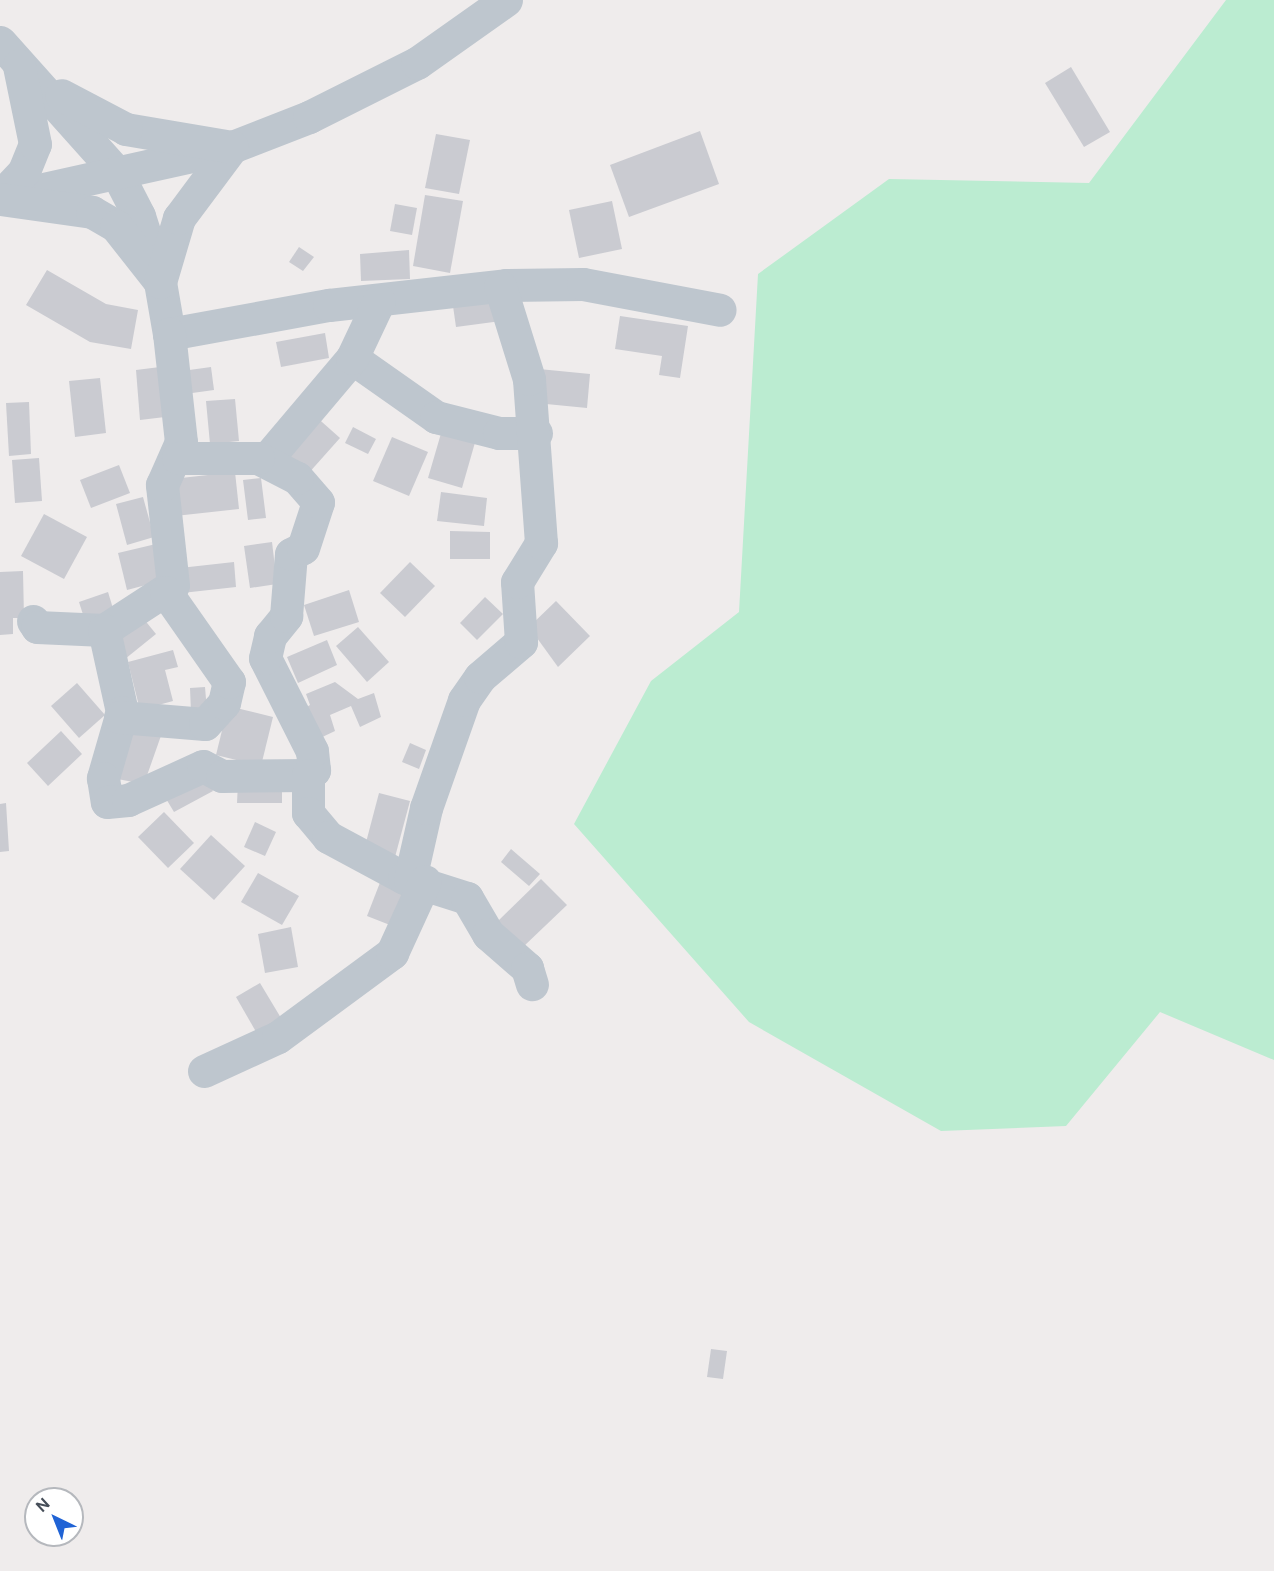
<!DOCTYPE html>
<style>
body{margin:0}
#map{position:relative;width:1274px;height:1571px;overflow:hidden;background:#efecec;font-family:"DM Sans",sans-serif}
div>[style]{position:absolute}
[style*='--x']{left:calc(var(--x)*1px);top:calc(var(--y)*1px);width:calc(var(--w)*1px);rotate:calc(var(--a)*1deg)}
.green>*{inset:0;background:#bbecd1}
.building>*{inset:0;background:#cacbd1}
.minor>*{height:33px;margin:-16.5px;padding:0 16.5px;transform-origin:16.5px;border-radius:16.5px;background:#bec6ce}
span{translate:-50% -50%;white-space:nowrap;text-align:center;line-height:1.15;-webkit-text-stroke:6px #fff;paint-order:stroke}
.north{position:absolute;left:24px;top:1487px;width:60px;height:60px;box-sizing:border-box;background:#fff;border:2px solid #b5b8bd;border-radius:50%;rotate:317deg;font-size:16px;font-weight:700;line-height:24px;text-align:center;color:#464e59}
.north::after{content:'';display:block;margin:auto;width:21px;height:27px;background:#2063d5;clip-path:polygon(50% 0,100% 100%,50% 72%,0 100%)}
</style>
<div id="map">
<div class="green">
<div style="clip-path:polygon(1226px 0,1274px 0,1274px 1060px,1160px 1012px,1066px 1126px,941px 1131px,749px 1022px,574px 824px,651px 681px,739px 612px,758px 274px,889px 179px,1089px 183px)"></div>
</div>
<div class="building">
<div style="clip-path:polygon(1071px 67px,1110px 132px,1084px 147px,1045px 83px)"></div>
<div style="clip-path:polygon(700px 131px,719px 184px,629px 217px,610px 165px)"></div>
<div style="clip-path:polygon(436px 134px,470px 140px,459px 194px,425px 188px)"></div>
<div style="clip-path:polygon(425px 195px,463px 201px,450px 273px,413px 266px)"></div>
<div style="clip-path:polygon(612px 201px,622px 249px,579px 258px,569px 210px)"></div>
<div style="clip-path:polygon(395px 204px,417px 208px,412px 235px,390px 231px)"></div>
<div style="clip-path:polygon(299px 247px,314px 257px,303px 271px,289px 262px)"></div>
<div style="clip-path:polygon(409px 250px,410px 279px,361px 281px,360px 254px)"></div>
<div style="clip-path:polygon(47px 270px,106px 304px,138px 310px,131px 349px,90px 342px,26px 305px)"></div>
<div style="clip-path:polygon(499px 300px,501px 321px,456px 327px,453px 306px)"></div>
<div style="clip-path:polygon(620px 316px,688px 326px,680px 378px,659px 375px,662px 356px,615px 349px)"></div>
<div style="clip-path:polygon(325px 333px,329px 358px,281px 367px,276px 342px)"></div>
<div style="clip-path:polygon(160px 367px,165px 417px,140px 420px,136px 370px)"></div>
<div style="clip-path:polygon(211px 367px,214px 390px,185px 394px,182px 371px)"></div>
<div style="clip-path:polygon(539px 369px,590px 374px,587px 408px,536px 403px)"></div>
<div style="clip-path:polygon(100px 378px,106px 433px,75px 437px,69px 381px)"></div>
<div style="clip-path:polygon(235px 399px,239px 441px,210px 444px,206px 401px)"></div>
<div style="clip-path:polygon(29px 402px,31px 454px,9px 456px,6px 403px)"></div>
<div style="clip-path:polygon(313px 414px,340px 438px,307px 475px,280px 450px)"></div>
<div style="clip-path:polygon(353px 427px,376px 439px,368px 454px,345px 443px)"></div>
<div style="clip-path:polygon(442px 430px,476px 439px,462px 488px,428px 478px)"></div>
<div style="clip-path:polygon(392px 437px,428px 452px,409px 496px,373px 481px)"></div>
<div style="clip-path:polygon(39px 458px,42px 501px,15px 503px,12px 460px)"></div>
<div style="clip-path:polygon(119px 465px,130px 493px,91px 508px,80px 480px)"></div>
<div style="clip-path:polygon(235px 472px,239px 509px,175px 516px,172px 479px)"></div>
<div style="clip-path:polygon(261px 478px,266px 518px,248px 520px,243px 480px)"></div>
<div style="clip-path:polygon(441px 492px,487px 498px,484px 526px,437px 521px)"></div>
<div style="clip-path:polygon(143px 497px,154px 537px,127px 545px,116px 504px)"></div>
<div style="clip-path:polygon(44px 514px,87px 537px,64px 579px,21px 556px)"></div>
<div style="clip-path:polygon(450px 531px,490px 532px,490px 559px,450px 559px)"></div>
<div style="clip-path:polygon(272px 542px,277px 584px,250px 588px,244px 546px)"></div>
<div style="clip-path:polygon(156px 544px,165px 580px,127px 590px,118px 553px)"></div>
<div style="clip-path:polygon(234px 562px,236px 587px,182px 593px,180px 568px)"></div>
<div style="clip-path:polygon(410px 562px,435px 586px,405px 617px,380px 593px)"></div>
<div style="clip-path:polygon(23px 571px,24px 618px,13px 618px,13px 634px,0 635px,0 572px)"></div>
<div style="clip-path:polygon(349px 590px,359px 622px,314px 636px,304px 605px)"></div>
<div style="clip-path:polygon(108px 592px,115px 615px,86px 624px,79px 602px)"></div>
<div style="clip-path:polygon(485px 597px,503px 614px,477px 640px,460px 623px)"></div>
<div style="clip-path:polygon(556px 601px,590px 636px,558px 667px,529px 627px)"></div>
<div style="clip-path:polygon(143px 618px,156px 634px,125px 659px,112px 644px)"></div>
<div style="clip-path:polygon(358px 627px,389px 662px,367px 682px,336px 646px)"></div>
<div style="clip-path:polygon(327px 640px,337px 665px,298px 683px,287px 657px)"></div>
<div style="clip-path:polygon(173px 650px,178px 667px,165px 670px,173px 701px,140px 710px,128px 662px)"></div>
<div style="clip-path:polygon(335px 682px,358px 699px,374px 693px,381px 717px,360px 727px,351px 706px,330px 715px,335px 731px,316px 740px,303px 709px,310px 705px,306px 694px)"></div>
<div style="clip-path:polygon(77px 683px,105px 715px,79px 738px,51px 706px)"></div>
<div style="clip-path:polygon(205px 687px,207px 711px,191px 712px,190px 688px)"></div>
<div style="clip-path:polygon(228px 706px,273px 717px,261px 766px,216px 755px)"></div>
<div style="clip-path:polygon(124px 723px,163px 730px,144px 784px,112px 778px)"></div>
<div style="clip-path:polygon(61px 731px,82px 754px,48px 786px,27px 763px)"></div>
<div style="clip-path:polygon(410px 743px,426px 750px,419px 769px,402px 762px)"></div>
<div style="clip-path:polygon(205px 775px,213px 791px,174px 812px,165px 797px)"></div>
<div style="clip-path:polygon(282px 781px,282px 803px,237px 803px,238px 782px)"></div>
<div style="clip-path:polygon(379px 793px,410px 801px,395px 857px,364px 850px)"></div>
<div style="clip-path:polygon(6px 803px,9px 851px,0 852px,0 804px)"></div>
<div style="clip-path:polygon(164px 812px,194px 843px,168px 868px,138px 837px)"></div>
<div style="clip-path:polygon(255px 822px,276px 832px,265px 856px,244px 847px)"></div>
<div style="clip-path:polygon(211px 835px,245px 866px,214px 900px,180px 869px)"></div>
<div style="clip-path:polygon(511px 849px,540px 874px,529px 886px,501px 862px)"></div>
<div style="clip-path:polygon(258px 873px,299px 896px,282px 925px,241px 902px)"></div>
<div style="clip-path:polygon(541px 879px,567px 905px,523px 947px,498px 921px)"></div>
<div style="clip-path:polygon(381px 880px,409px 891px,395px 927px,367px 916px)"></div>
<div style="clip-path:polygon(291px 927px,298px 967px,265px 973px,258px 934px)"></div>
<div style="clip-path:polygon(260px 983px,284px 1023px,259px 1037px,236px 997px)"></div>
<div style="clip-path:polygon(711px 1349px,727px 1351px,723px 1379px,707px 1377px)"></div>
</div>
<div class="minor">
<div style="--x:0;--y:42;--w:176;--a:48.2"></div>
<div style="--x:117;--y:173;--w:48;--a:62.9"></div>
<div style="--x:139;--y:216;--w:69;--a:72.3"></div>
<div style="--x:160;--y:282;--w:53;--a:80.2"></div>
<div style="--x:169;--y:334;--w:163;--a:-10.3"></div>
<div style="--x:329;--y:305;--w:178;--a:-6.4"></div>
<div style="--x:506;--y:285;--w:77;--a:-0.7"></div>
<div style="--x:583;--y:284;--w:139;--a:10.7"></div>
<div style="--x:25;--y:193;--w:212;--a:-12.5"></div>
<div style="--x:232;--y:147;--w:83;--a:-21.3"></div>
<div style="--x:309;--y:117;--w:121;--a:-26.6"></div>
<div style="--x:417;--y:63;--w:109;--a:-35.3"></div>
<div style="--x:0;--y:197;--w:35;--a:-47"></div>
<div style="--x:24;--y:171;--w:29;--a:-68"></div>
<div style="--x:35;--y:144;--w:80;--a:-101.6"></div>
<div style="--x:0;--y:199;--w:93;--a:8"></div>
<div style="--x:92;--y:212;--w:28;--a:30"></div>
<div style="--x:116;--y:226;--w:71;--a:51.8"></div>
<div style="--x:160;--y:282;--w:67;--a:-73.5"></div>
<div style="--x:179;--y:218;--w:89;--a:-53.3"></div>
<div style="--x:232;--y:147;--w:108;--a:-170.4"></div>
<div style="--x:126;--y:129;--w:73;--a:-152.4"></div>
<div style="--x:352;--y:358;--w:103;--a:35.1"></div>
<div style="--x:436;--y:417;--w:65;--a:14.3"></div>
<div style="--x:499;--y:433;--w:37;--a:0"></div>
<div style="--x:265;--y:461;--w:135;--a:-49.8"></div>
<div style="--x:352;--y:358;--w:63;--a:-64.7"></div>
<div style="--x:33;--y:621;--w:7;--a:56"></div>
<div style="--x:37;--y:627;--w:67;--a:2.6"></div>
<div style="--x:104;--y:630;--w:82;--a:-33.1"></div>
<div style="--x:173;--y:585;--w:101;--a:-96.3"></div>
<div style="--x:162;--y:485;--w:47;--a:-66.2"></div>
<div style="--x:181;--y:442;--w:109;--a:-96.3"></div>
<div style="--x:104;--y:630;--w:84;--a:77.6"></div>
<div style="--x:122;--y:712;--w:69;--a:106.1"></div>
<div style="--x:103;--y:778;--w:24;--a:81"></div>
<div style="--x:107;--y:802;--w:21;--a:-5"></div>
<div style="--x:128;--y:800;--w:82;--a:-24.4"></div>
<div style="--x:203;--y:766;--w:21;--a:28"></div>
<div style="--x:222;--y:776;--w:86;--a:-0.7"></div>
<div style="--x:308;--y:775;--w:8;--a:-40"></div>
<div style="--x:314;--y:770;--w:19;--a:-96"></div>
<div style="--x:312;--y:751;--w:104;--a:-116.8"></div>
<div style="--x:265;--y:658;--w:23;--a:-77"></div>
<div style="--x:270;--y:636;--w:26;--a:-51"></div>
<div style="--x:286;--y:616;--w:62;--a:-85.4"></div>
<div style="--x:291;--y:554;--w:13;--a:-27"></div>
<div style="--x:303;--y:548;--w:48;--a:-71.9"></div>
<div style="--x:318;--y:502;--w:32;--a:-131"></div>
<div style="--x:297;--y:478;--w:44;--a:-152.9"></div>
<div style="--x:258;--y:458;--w:80;--a:180"></div>
<div style="--x:120;--y:717;--w:85;--a:4.7"></div>
<div style="--x:205;--y:724;--w:28;--a:-48"></div>
<div style="--x:224;--y:703;--w:22;--a:-77"></div>
<div style="--x:229;--y:682;--w:110;--a:-125"></div>
<div style="--x:308;--y:775;--w:38;--a:90"></div>
<div style="--x:308;--y:813;--w:31;--a:50"></div>
<div style="--x:328;--y:837;--w:86;--a:28.3"></div>
<div style="--x:404;--y:878;--w:66;--a:17.6"></div>
<div style="--x:467;--y:898;--w:42;--a:59.7"></div>
<div style="--x:488;--y:934;--w:52;--a:41.1"></div>
<div style="--x:527;--y:968;--w:17;--a:73"></div>
<div style="--x:410;--y:879;--w:73;--a:-77.3"></div>
<div style="--x:426;--y:808;--w:114;--a:-70.6"></div>
<div style="--x:464;--y:700;--w:28;--a:-55"></div>
<div style="--x:480;--y:677;--w:54;--a:-40.5"></div>
<div style="--x:521;--y:642;--w:60;--a:-93.8"></div>
<div style="--x:517;--y:582;--w:46;--a:-58.4"></div>
<div style="--x:541;--y:543;--w:164;--a:-94.2"></div>
<div style="--x:529;--y:379;--w:97;--a:-107.3"></div>
<div style="--x:204;--y:1071;--w:81;--a:-24.7"></div>
<div style="--x:278;--y:1037;--w:142;--a:-36.4"></div>
<div style="--x:392;--y:953;--w:79;--a:-65.4"></div>
</div>
<div class="north">N</div>
</div>
